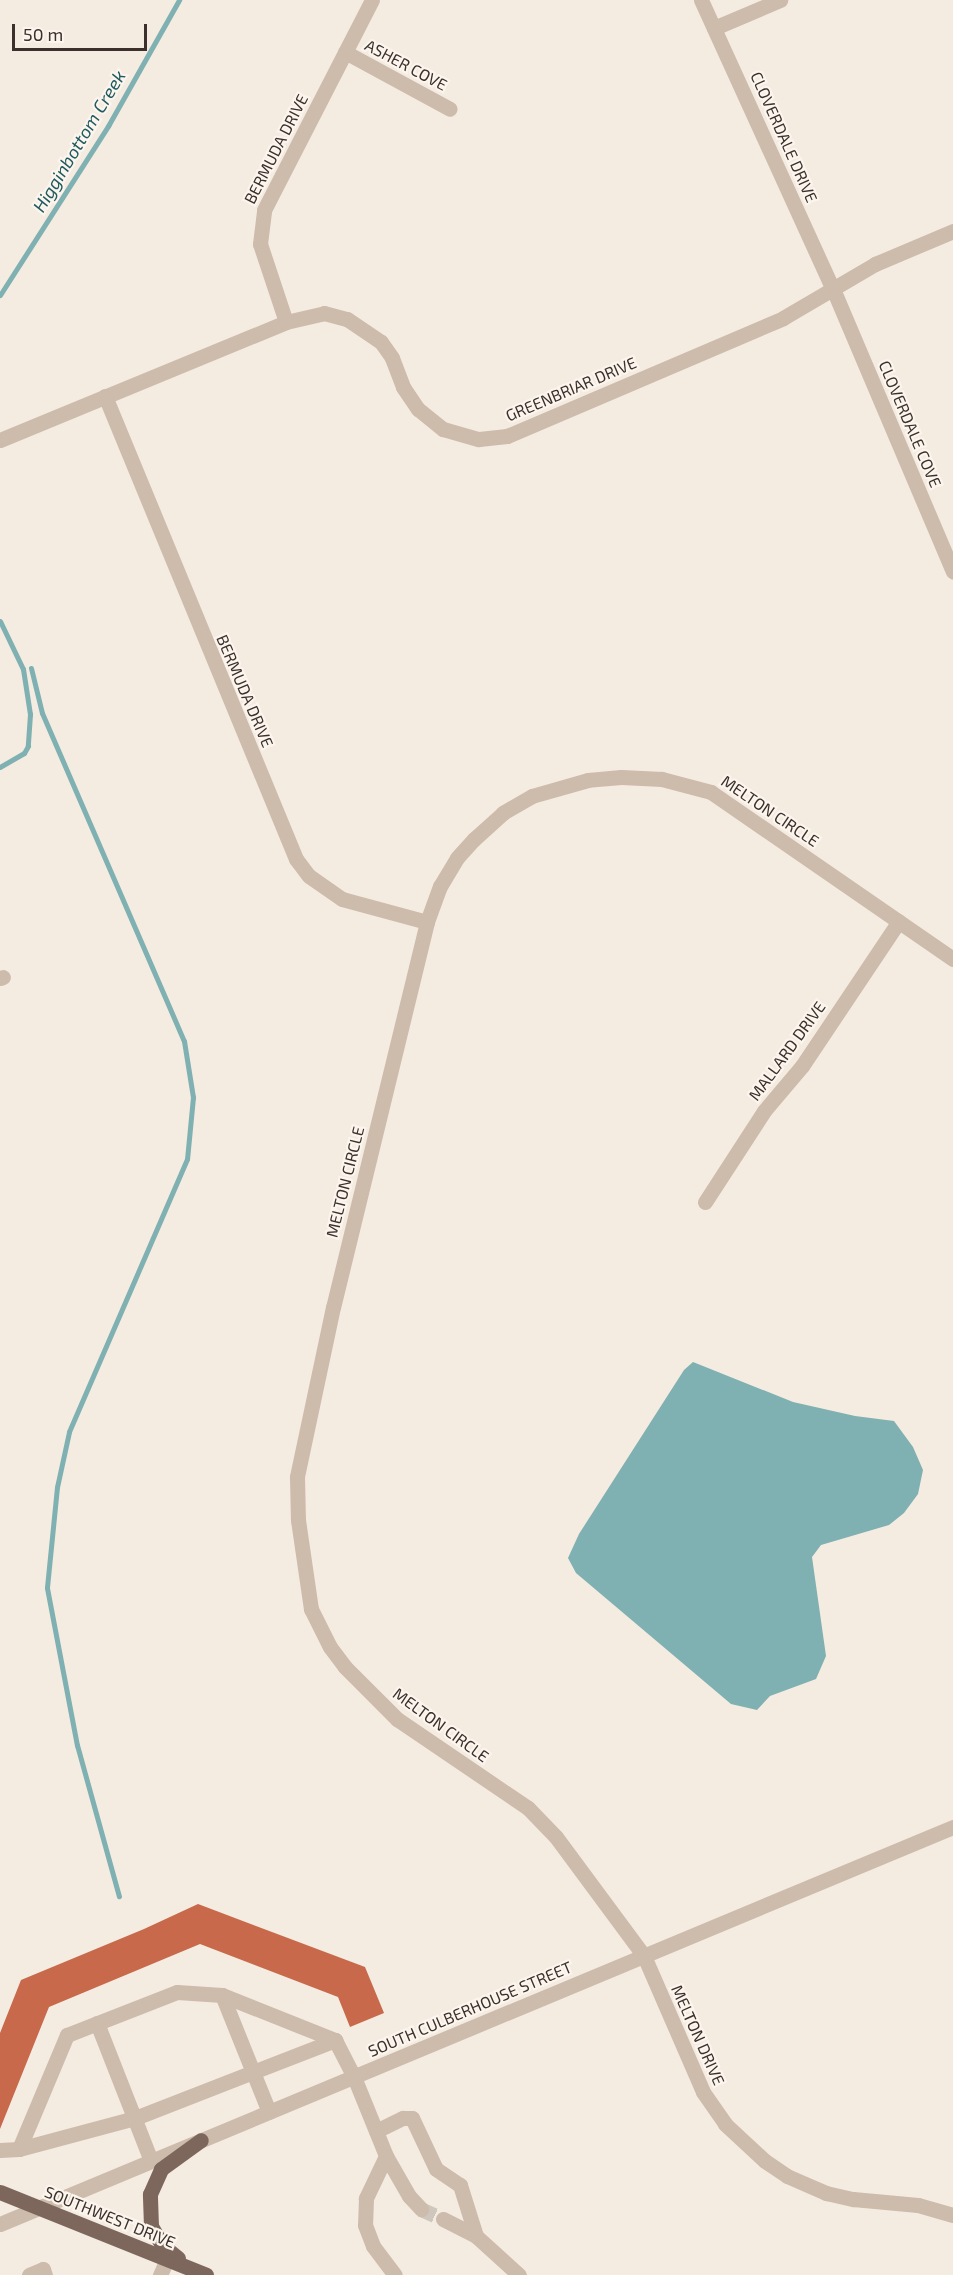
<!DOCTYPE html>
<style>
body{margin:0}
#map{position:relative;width:953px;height:2275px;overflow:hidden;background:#f4ebe1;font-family:"Exo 2",sans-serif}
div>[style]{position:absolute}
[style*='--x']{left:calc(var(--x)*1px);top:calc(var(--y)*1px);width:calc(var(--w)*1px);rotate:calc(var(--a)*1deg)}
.water>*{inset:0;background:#7fb0b2}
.stream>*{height:5px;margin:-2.5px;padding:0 2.5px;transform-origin:2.5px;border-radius:2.5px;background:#7fb0b2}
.building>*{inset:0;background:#c8694b}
.minor-tunnel>*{height:15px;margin-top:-7.5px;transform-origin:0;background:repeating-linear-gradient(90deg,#cfc6bd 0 15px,transparent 0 23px)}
.minor>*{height:15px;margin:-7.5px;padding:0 7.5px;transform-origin:7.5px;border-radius:7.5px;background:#cdbbac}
.major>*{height:15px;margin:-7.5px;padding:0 7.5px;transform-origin:7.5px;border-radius:7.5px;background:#7d675c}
span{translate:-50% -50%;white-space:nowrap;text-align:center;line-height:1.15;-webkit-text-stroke:4.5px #fbf5ee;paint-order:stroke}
.street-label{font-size:16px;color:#3b302b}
.water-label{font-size:18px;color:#1f5a5e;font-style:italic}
.scale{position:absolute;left:12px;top:24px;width:135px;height:27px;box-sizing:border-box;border:3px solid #3b302b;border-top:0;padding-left:8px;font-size:18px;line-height:21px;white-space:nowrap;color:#3b302b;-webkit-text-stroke:4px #fbf5ee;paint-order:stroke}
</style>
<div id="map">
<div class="water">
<div style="clip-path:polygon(693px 1362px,793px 1402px,855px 1416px,894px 1421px,913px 1447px,923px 1470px,918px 1494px,904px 1513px,889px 1525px,821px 1545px,812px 1557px,826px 1656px,816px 1679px,770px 1696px,757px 1710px,731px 1704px,576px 1573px,568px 1558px,579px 1534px,684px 1370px)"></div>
</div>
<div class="stream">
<div style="--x:0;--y:295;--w:201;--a:-57.4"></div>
<div style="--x:108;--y:126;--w:145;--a:-60.6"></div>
<div style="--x:0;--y:621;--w:53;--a:64.4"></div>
<div style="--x:23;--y:669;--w:46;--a:81.2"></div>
<div style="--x:30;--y:714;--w:32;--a:94"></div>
<div style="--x:28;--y:746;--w:8;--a:120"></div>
<div style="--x:24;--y:753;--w:28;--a:150"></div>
<div style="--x:31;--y:668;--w:46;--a:76.3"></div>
<div style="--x:42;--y:713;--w:357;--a:66.6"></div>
<div style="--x:184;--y:1041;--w:57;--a:80.9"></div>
<div style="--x:193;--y:1097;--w:62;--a:95.5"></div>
<div style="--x:187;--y:1159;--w:297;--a:113.4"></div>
<div style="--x:69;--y:1432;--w:56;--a:102.3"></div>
<div style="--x:57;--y:1487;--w:101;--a:95.7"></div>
<div style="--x:47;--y:1588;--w:160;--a:79.2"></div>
<div style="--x:77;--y:1745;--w:157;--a:74.5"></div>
</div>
<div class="building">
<div style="clip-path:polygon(198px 1904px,365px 1967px,384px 2013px,350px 2027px,338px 1997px,200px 1944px,49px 2007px,0 2129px,0 2033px,21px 1980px,144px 1929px)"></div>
</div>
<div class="minor-tunnel">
<div style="--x:421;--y:2209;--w:24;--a:24"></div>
</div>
<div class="minor">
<div style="--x:701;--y:0;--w:318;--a:65.5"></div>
<div style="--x:833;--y:289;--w:307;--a:67"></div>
<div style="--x:714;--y:28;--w:72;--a:-23"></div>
<div style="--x:345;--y:52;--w:119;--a:28.5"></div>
<div style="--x:286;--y:322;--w:82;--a:-108.4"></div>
<div style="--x:260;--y:244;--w:34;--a:-83"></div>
<div style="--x:264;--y:210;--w:236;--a:-62.8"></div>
<div style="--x:105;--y:396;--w:501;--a:67.58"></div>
<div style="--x:296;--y:859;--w:21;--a:53"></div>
<div style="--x:309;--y:876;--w:40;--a:34.9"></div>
<div style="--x:342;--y:899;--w:88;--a:15.1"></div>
<div style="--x:0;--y:440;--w:309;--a:-22.4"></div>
<div style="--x:286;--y:322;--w:39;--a:-13"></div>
<div style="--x:324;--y:313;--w:24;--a:15"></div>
<div style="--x:347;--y:319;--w:41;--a:34.1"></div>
<div style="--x:381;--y:342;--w:19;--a:55"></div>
<div style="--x:392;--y:358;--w:31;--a:69"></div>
<div style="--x:403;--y:387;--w:27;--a:56"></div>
<div style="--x:418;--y:409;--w:32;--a:39"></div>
<div style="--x:443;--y:429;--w:37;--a:16"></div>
<div style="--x:479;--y:439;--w:28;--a:-6"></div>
<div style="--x:507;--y:436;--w:300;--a:-23.1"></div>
<div style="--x:783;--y:318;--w:107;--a:-30.4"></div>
<div style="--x:875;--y:264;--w:85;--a:-22.9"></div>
<div style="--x:953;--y:959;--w:294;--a:-145.4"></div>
<div style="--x:711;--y:792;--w:51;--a:-165.1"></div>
<div style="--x:662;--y:779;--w:41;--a:-177.2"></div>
<div style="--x:621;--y:777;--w:33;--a:175"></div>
<div style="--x:588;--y:780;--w:58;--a:164.1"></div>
<div style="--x:532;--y:796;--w:34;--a:150"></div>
<div style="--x:503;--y:813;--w:39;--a:138"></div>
<div style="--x:474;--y:839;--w:25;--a:132"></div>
<div style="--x:457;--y:858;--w:33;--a:121"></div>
<div style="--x:440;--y:886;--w:38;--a:110"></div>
<div style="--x:427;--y:922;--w:396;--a:103.7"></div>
<div style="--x:333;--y:1307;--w:174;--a:102"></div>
<div style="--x:297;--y:1477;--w:43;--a:88.7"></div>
<div style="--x:298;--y:1520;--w:90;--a:81.7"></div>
<div style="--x:311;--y:1609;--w:42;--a:63.4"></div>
<div style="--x:330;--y:1647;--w:25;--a:53"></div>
<div style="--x:345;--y:1667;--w:74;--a:45"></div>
<div style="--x:397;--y:1719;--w:158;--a:34.2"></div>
<div style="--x:528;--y:1808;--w:40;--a:46"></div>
<div style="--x:556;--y:1837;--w:148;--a:53.5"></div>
<div style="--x:644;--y:1956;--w:148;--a:66.5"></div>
<div style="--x:703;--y:2092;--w:39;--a:55"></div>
<div style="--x:725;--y:2124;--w:54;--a:42.8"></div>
<div style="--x:765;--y:2161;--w:27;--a:34"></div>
<div style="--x:787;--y:2176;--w:43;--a:23.6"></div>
<div style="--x:826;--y:2193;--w:28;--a:13"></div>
<div style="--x:853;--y:2199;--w:65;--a:5.3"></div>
<div style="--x:918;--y:2205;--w:36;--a:16"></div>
<div style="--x:0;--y:978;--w:3;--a:-18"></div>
<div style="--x:705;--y:1202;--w:108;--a:-57"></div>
<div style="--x:764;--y:1111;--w:59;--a:-49.8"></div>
<div style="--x:802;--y:1066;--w:174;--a:-56.2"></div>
<div style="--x:222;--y:1995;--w:126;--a:68.1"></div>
<div style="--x:97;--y:2023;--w:148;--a:68.6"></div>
<div style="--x:376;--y:2131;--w:30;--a:-26"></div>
<div style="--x:403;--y:2118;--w:9;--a:0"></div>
<div style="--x:412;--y:2118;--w:56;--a:64.8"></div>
<div style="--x:436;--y:2169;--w:29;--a:34"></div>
<div style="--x:460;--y:2185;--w:53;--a:72.6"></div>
<div style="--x:476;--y:2236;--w:58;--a:42.2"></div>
<div style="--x:19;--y:2149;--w:120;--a:-15"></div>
<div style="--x:135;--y:2118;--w:215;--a:-21.3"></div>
<div style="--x:0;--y:2150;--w:19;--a:-3"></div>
<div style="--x:19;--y:2149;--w:124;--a:-67.2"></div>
<div style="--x:67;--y:2035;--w:118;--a:-21.4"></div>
<div style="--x:177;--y:1992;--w:45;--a:3.8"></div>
<div style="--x:222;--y:1995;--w:122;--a:21.7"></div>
<div style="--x:335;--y:2040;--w:42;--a:62.8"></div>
<div style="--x:354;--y:2077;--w:85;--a:67.9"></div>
<div style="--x:386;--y:2156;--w:47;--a:115.5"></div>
<div style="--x:366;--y:2198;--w:27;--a:92"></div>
<div style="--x:365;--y:2225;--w:22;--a:69"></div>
<div style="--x:373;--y:2246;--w:36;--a:53"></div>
<div style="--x:386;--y:2156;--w:46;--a:60.1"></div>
<div style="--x:409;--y:2196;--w:18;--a:47"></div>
<div style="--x:443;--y:2219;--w:37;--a:27"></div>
<div style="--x:0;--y:2224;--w:1032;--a:-22.62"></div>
<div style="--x:29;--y:2275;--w:15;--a:-23"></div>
<div style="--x:43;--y:2269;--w:6;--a:72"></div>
<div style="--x:160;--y:2275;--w:17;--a:-66"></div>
</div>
<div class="major">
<div style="--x:0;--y:2192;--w:222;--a:21.9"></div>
<div style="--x:178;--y:2258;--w:21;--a:-141"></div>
<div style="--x:162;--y:2245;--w:22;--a:-120"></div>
<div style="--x:151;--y:2226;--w:32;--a:-92"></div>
<div style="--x:150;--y:2194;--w:27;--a:-66"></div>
<div style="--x:161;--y:2169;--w:49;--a:-35.9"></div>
</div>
<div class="street-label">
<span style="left:406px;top:65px;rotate:28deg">ASHER COVE</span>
<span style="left:784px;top:137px;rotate:66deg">CLOVERDALE DRIVE</span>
<span style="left:276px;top:149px;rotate:-63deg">BERMUDA DRIVE</span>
<span style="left:571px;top:389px;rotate:-23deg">GREENBRIAR DRIVE</span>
<span style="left:910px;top:424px;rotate:67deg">CLOVERDALE COVE</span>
<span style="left:245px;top:691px;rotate:67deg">BERMUDA DRIVE</span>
<span style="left:770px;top:811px;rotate:34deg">MELTON CIRCLE</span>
<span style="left:787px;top:1051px;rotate:-54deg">MALLARD DRIVE</span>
<span style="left:345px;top:1182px;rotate:-76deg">MELTON CIRCLE</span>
<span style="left:441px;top:1725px;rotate:36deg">MELTON CIRCLE</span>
<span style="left:470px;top:2009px;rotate:-23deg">SOUTH CULBERHOUSE STREET</span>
<span style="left:698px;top:2035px;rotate:66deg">MELTON DRIVE</span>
<span style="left:110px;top:2217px;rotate:22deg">SOUTHWEST DRIVE</span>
</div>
<div class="water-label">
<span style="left:79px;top:141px;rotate:-59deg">Higginbottom Creek</span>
</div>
<div class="scale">50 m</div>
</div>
